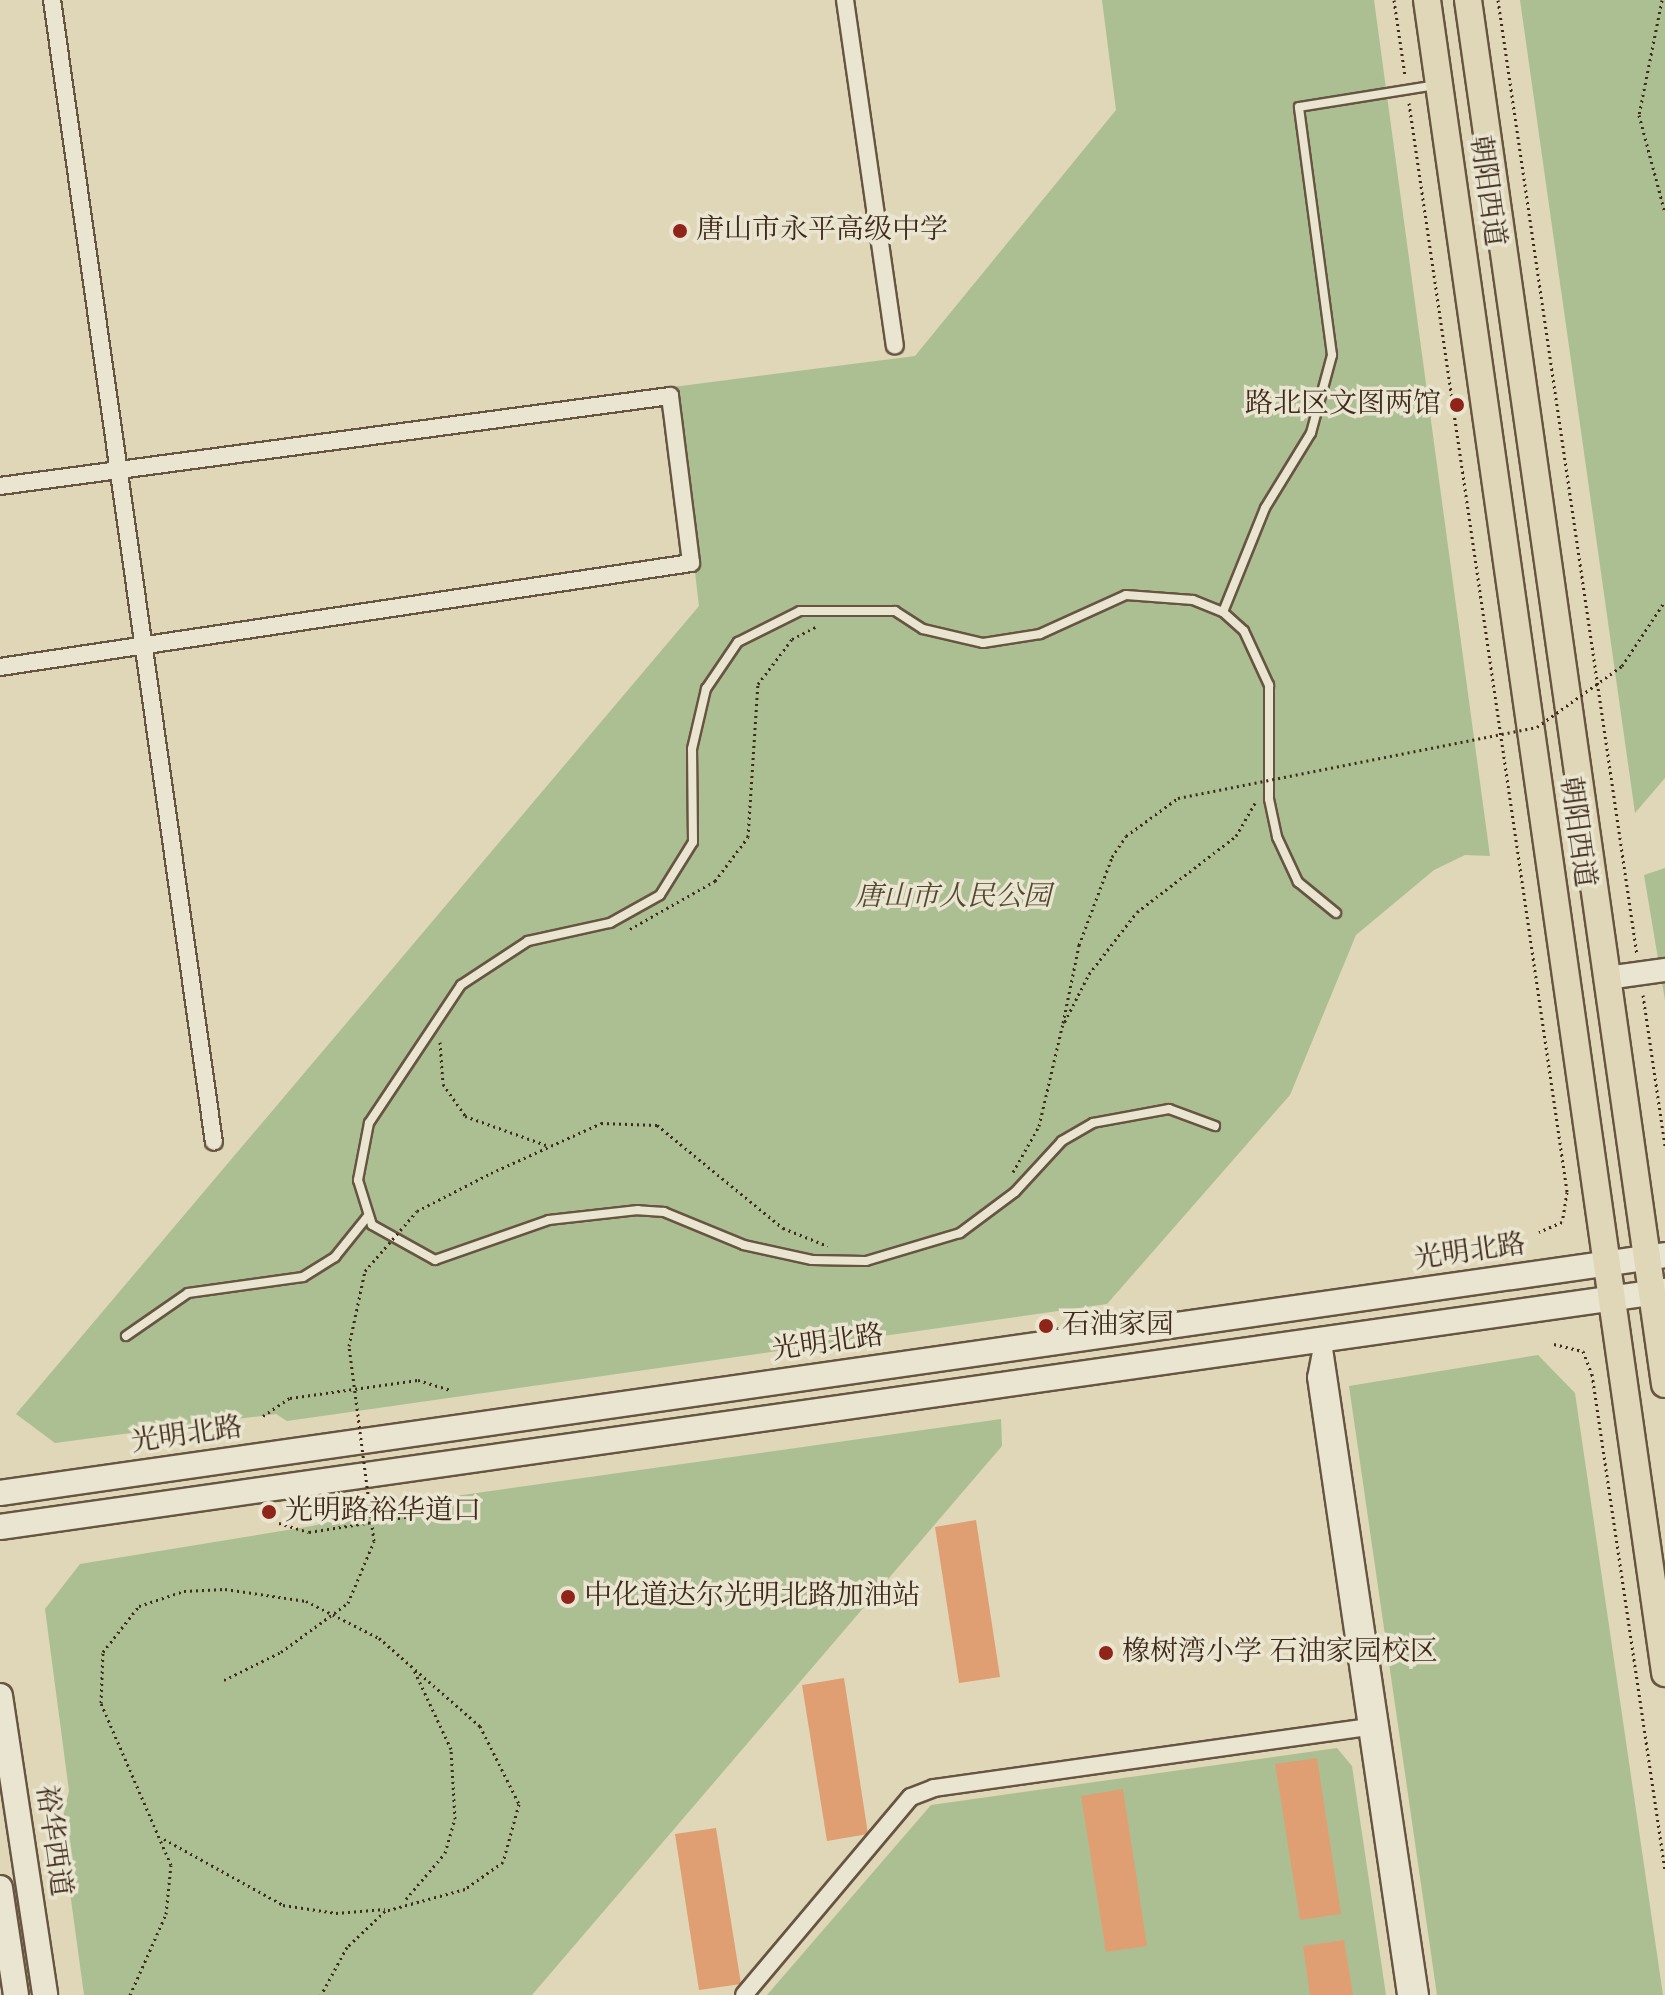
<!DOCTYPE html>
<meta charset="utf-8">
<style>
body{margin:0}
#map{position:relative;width:1665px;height:1995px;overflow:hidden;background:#dfd7b7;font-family:"Old Standard TT","Noto Serif SC",serif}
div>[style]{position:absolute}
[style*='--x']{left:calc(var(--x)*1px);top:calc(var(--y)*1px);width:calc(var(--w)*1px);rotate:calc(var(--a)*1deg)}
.green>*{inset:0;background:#acbf93}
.building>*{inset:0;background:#df9f73}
.path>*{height:3px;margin-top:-1.5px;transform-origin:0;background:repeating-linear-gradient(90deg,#3f2a1b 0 2px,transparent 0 6px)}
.roads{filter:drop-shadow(2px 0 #675542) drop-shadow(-2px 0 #675542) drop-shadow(0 2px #675542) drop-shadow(0 -2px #675542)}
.service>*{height:8px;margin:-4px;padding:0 4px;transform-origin:4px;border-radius:4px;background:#eae5d0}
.minor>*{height:16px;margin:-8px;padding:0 8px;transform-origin:8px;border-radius:8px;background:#eae5d0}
.tertiary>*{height:22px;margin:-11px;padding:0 11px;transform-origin:11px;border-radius:11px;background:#eae5d0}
.secondary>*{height:24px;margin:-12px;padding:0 12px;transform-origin:12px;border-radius:12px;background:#eae5d0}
.primary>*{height:26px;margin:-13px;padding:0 13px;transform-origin:13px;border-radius:13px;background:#dfd7b7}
.path-bridge>*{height:3px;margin-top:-1.5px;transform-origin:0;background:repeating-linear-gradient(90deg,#3f2a1b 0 2px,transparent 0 6px)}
.dots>*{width:22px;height:22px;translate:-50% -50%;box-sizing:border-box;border:4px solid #eae5d0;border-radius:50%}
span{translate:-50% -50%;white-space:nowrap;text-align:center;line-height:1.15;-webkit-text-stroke:7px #eae5d0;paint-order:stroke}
.street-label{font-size:28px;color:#3f2a1b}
.poi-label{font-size:28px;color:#3f2a1b}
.left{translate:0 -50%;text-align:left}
.right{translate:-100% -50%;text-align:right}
.park-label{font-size:28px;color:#554833;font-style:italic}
</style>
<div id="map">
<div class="green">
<div style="clip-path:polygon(1102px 0,1374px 0,1490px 856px,1465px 855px,1434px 870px,1356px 935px,1290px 1095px,1107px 1304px,287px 1421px,276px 1414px,55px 1443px,16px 1414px,699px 606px,673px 387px,915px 356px,1116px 110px)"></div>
<div style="clip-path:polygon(1520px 0,1665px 0,1665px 778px,1635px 813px)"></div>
<div style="clip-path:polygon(1665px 868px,1665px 1000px,1644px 875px)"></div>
<div style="clip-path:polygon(1538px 1355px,1575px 1393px,1663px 1995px,1437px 1995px,1349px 1386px)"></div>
<div style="clip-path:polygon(1001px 1419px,1002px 1446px,532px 1995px,84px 1995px,61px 1826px,69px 1791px,45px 1609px,80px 1564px,312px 1526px,399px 1504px)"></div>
<div style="clip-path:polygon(1337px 1748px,1352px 1766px,1386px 1995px,767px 1995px,931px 1805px)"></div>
</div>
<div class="building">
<div style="clip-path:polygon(976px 1520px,1000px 1677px,959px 1683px,935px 1527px)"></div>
<div style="clip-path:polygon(844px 1678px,868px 1834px,827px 1841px,802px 1685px)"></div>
<div style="clip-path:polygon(1317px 1758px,1341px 1914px,1300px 1920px,1275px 1764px)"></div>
<div style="clip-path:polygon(1123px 1789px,1147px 1946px,1106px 1952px,1081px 1796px)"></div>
<div style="clip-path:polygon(716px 1828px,741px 1984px,699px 1990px,675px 1834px)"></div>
<div style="clip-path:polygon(1344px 1940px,1353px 1995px,1310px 1995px,1303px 1946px)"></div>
</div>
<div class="path">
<div style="--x:1394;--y:0;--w:76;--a:81.7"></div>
<div style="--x:1498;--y:0;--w:965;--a:81.72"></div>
<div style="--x:1662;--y:0;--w:117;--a:101.3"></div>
<div style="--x:1639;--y:115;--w:101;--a:75.1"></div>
<div style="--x:1409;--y:103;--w:1100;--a:81.74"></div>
<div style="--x:1567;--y:1192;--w:30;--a:99"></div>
<div style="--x:1562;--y:1222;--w:25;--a:157"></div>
<div style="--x:630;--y:929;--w:98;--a:-29.5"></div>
<div style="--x:715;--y:881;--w:55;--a:-53.1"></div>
<div style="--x:748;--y:837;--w:153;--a:-86.3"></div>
<div style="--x:758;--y:684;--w:56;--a:-52.9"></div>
<div style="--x:792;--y:639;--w:28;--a:-27"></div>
<div style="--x:1643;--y:995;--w:152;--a:81.7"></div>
<div style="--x:1063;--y:1023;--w:80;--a:-78.4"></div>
<div style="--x:440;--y:1042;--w:42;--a:85.9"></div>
<div style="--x:443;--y:1084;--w:39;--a:55"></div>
<div style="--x:465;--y:1116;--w:86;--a:19.7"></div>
<div style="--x:1013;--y:1172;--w:53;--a:-60.5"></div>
<div style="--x:1039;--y:1126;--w:102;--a:-76.9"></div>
<div style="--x:1062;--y:1027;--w:59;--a:-63"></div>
<div style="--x:1089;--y:974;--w:78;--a:-52.3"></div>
<div style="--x:1137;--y:912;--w:125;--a:-37.5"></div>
<div style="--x:1236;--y:836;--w:38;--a:-60"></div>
<div style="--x:491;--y:1173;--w:121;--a:-24.4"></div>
<div style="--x:601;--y:1123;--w:56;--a:2"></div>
<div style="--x:657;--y:1125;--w:163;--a:39.3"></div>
<div style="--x:783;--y:1228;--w:48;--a:21.8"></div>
<div style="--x:1554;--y:1344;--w:30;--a:14"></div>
<div style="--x:1583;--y:1351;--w:25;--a:69"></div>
<div style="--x:1592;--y:1374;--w:501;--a:81.63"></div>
<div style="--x:263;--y:1416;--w:32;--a:-34"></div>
<div style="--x:290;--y:1398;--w:129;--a:-8"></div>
<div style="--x:418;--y:1380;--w:34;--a:17"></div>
<div style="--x:279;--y:1523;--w:31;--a:17"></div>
<div style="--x:309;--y:1532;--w:130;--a:-8.9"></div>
<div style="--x:437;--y:1512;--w:29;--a:-31"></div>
<div style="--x:224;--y:1680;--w:64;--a:-26.2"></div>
<div style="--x:164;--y:1839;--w:136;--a:29"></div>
<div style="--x:283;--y:1905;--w:54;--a:8.6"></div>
<div style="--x:336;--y:1913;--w:49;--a:-4.7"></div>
<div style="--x:406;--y:1899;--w:60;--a:-49.7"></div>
<div style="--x:445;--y:1853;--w:35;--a:-74"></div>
<div style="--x:455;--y:1819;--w:70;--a:-93.3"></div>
<div style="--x:451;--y:1749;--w:89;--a:-115.1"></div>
<div style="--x:130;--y:1995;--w:89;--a:-66"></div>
<div style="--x:166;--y:1914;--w:49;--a:-84.2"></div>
<div style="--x:171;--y:1865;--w:176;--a:-113.4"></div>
<div style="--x:101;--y:1703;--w:51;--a:-87.8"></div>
<div style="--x:103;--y:1652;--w:58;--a:-52"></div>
<div style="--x:139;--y:1606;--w:47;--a:-18.4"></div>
<div style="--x:184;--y:1591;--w:41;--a:-2.8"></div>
<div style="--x:225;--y:1589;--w:82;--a:8.4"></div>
<div style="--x:306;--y:1601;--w:82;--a:26.9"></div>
<div style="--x:379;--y:1638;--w:134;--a:41.1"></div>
<div style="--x:480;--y:1726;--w:87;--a:63.4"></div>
<div style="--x:519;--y:1804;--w:60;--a:105.4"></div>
<div style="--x:503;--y:1862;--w:47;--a:144.6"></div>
<div style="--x:465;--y:1889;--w:83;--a:164.6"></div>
<div style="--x:385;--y:1911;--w:52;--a:136.5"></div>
<div style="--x:347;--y:1947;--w:55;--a:118.4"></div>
</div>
<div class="roads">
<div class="service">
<div style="--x:1223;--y:612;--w:112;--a:-68"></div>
<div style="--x:1265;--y:508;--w:88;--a:-58.5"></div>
<div style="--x:1311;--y:433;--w:81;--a:-74.9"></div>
<div style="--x:1332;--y:355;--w:250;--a:-97.6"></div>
<div style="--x:1299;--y:107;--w:139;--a:-9.1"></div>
<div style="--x:1215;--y:1126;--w:49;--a:-159.7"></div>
<div style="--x:1169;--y:1109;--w:77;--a:169.6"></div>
<div style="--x:1093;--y:1123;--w:36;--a:150"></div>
<div style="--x:1062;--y:1141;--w:69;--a:132.7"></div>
<div style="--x:1015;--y:1192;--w:69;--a:143.3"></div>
<div style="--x:960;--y:1233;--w:98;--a:163.4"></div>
<div style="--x:866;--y:1261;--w:54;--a:-178.9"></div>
<div style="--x:812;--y:1260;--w:70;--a:-167.6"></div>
<div style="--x:744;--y:1245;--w:87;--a:-157.6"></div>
<div style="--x:664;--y:1212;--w:26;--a:-176"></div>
<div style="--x:638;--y:1210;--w:90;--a:173.6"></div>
<div style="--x:549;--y:1220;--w:121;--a:160.7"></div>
<div style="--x:435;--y:1260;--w:72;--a:-150.9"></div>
<div style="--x:372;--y:1225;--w:47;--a:-107.3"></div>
<div style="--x:358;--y:1180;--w:58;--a:-79.1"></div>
<div style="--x:369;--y:1123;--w:166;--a:-56.3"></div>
<div style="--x:461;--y:985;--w:80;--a:-33.3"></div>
<div style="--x:528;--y:941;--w:84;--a:-12.4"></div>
<div style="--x:610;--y:923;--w:57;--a:-29.2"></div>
<div style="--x:660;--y:895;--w:62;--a:-58.1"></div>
<div style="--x:693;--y:842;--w:93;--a:-90.6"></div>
<div style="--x:692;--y:749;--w:62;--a:-76.9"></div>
<div style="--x:706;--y:689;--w:57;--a:-55.8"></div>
<div style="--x:738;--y:642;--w:69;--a:-26.6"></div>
<div style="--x:800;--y:611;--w:95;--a:0"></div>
<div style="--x:895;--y:611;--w:33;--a:33"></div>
<div style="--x:923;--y:629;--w:62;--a:13.1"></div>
<div style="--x:983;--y:643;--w:58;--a:-9"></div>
<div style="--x:1040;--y:634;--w:94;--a:-24.4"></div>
<div style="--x:1126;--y:595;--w:67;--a:4.3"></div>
<div style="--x:1193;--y:600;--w:32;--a:22"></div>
<div style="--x:1223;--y:612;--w:28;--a:42"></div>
<div style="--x:1244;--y:631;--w:60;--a:65.2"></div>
<div style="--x:1269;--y:685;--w:114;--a:90"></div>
<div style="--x:1269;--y:799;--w:39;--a:78"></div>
<div style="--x:1277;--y:837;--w:50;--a:65"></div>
<div style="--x:1298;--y:882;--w:49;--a:39.2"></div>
<div style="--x:126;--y:1336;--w:75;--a:-34.7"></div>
<div style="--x:188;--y:1293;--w:116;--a:-7.9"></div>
<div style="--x:303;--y:1277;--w:38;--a:-32"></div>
<div style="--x:335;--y:1257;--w:53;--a:-51.2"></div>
</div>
<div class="minor">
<div style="--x:52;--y:0;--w:1153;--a:81.93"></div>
<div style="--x:845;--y:0;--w:349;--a:81.8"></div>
<div style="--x:0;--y:486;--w:676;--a:-7.65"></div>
<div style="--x:670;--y:396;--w:168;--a:82.8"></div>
<div style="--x:691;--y:563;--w:699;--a:171.44"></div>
<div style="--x:1323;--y:1342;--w:660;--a:81.55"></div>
<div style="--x:1322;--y:1347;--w:31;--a:101"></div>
<div style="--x:1316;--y:1377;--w:625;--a:81.71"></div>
<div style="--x:744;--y:1995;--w:259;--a:-49.9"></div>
<div style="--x:911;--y:1797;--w:25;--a:-21"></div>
<div style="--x:934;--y:1788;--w:437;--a:-8"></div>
</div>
<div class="tertiary">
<div style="--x:1607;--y:978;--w:59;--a:-7.9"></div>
</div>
<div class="secondary">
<div style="--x:0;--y:1493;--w:1682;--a:-8.13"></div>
<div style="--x:0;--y:1527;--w:1682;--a:-8.07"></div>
<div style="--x:0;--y:1696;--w:302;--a:81.4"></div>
<div style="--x:0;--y:1888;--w:108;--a:81.5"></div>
</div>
<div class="primary">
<div style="--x:1427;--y:0;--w:1690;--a:81.9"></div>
<div style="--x:1468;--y:0;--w:1398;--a:81.9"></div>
</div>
</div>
<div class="path-bridge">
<div style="--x:1079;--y:945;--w:94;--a:-69.4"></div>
<div style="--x:1112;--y:857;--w:25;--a:-56"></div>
<div style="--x:1126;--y:836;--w:64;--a:-36.2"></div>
<div style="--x:1178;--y:798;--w:366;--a:-11.2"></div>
<div style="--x:1537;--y:727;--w:105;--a:-35.7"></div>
<div style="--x:1622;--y:666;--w:78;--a:-56.5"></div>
<div style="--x:281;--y:1652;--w:83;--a:-36.2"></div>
<div style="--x:348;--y:1603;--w:67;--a:-67.2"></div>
<div style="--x:374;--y:1541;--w:197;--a:-97.3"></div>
<div style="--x:349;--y:1346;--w:77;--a:-78"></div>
<div style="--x:365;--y:1271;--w:79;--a:-49.1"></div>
<div style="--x:417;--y:1211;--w:83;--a:-27.2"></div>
</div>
<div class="dots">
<div style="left:680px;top:231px;background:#8f2418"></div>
<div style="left:1457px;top:405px;background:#8f2418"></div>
<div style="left:1046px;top:1326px;background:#8f2418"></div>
<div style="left:269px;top:1512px;background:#8f2418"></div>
<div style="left:568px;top:1597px;background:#8f2418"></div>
<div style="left:1106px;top:1653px;background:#8f2418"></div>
</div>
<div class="street-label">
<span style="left:1486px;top:191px;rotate:82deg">朝阳西道</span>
<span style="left:1576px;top:832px;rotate:82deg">朝阳西道</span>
<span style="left:1470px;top:1253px;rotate:-8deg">光明北路</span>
<span style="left:828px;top:1344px;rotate:-8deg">光明北路</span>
<span style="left:187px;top:1436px;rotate:-8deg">光明北路</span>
<span style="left:52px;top:1841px;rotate:82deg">裕华西道</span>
</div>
<div class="poi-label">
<span class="left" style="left:696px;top:231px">唐山市永平高级中学</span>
<span class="right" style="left:1441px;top:405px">路北区文图两馆</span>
<span class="left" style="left:1062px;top:1326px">石油家园</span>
<span class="left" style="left:285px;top:1512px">光明路裕华道口</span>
<span class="left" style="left:584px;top:1597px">中化道达尔光明北路加油站</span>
<span class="left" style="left:1122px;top:1653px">橡树湾小学 石油家园校区</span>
</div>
<div class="park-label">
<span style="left:953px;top:898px">唐山市人民公园</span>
</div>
</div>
